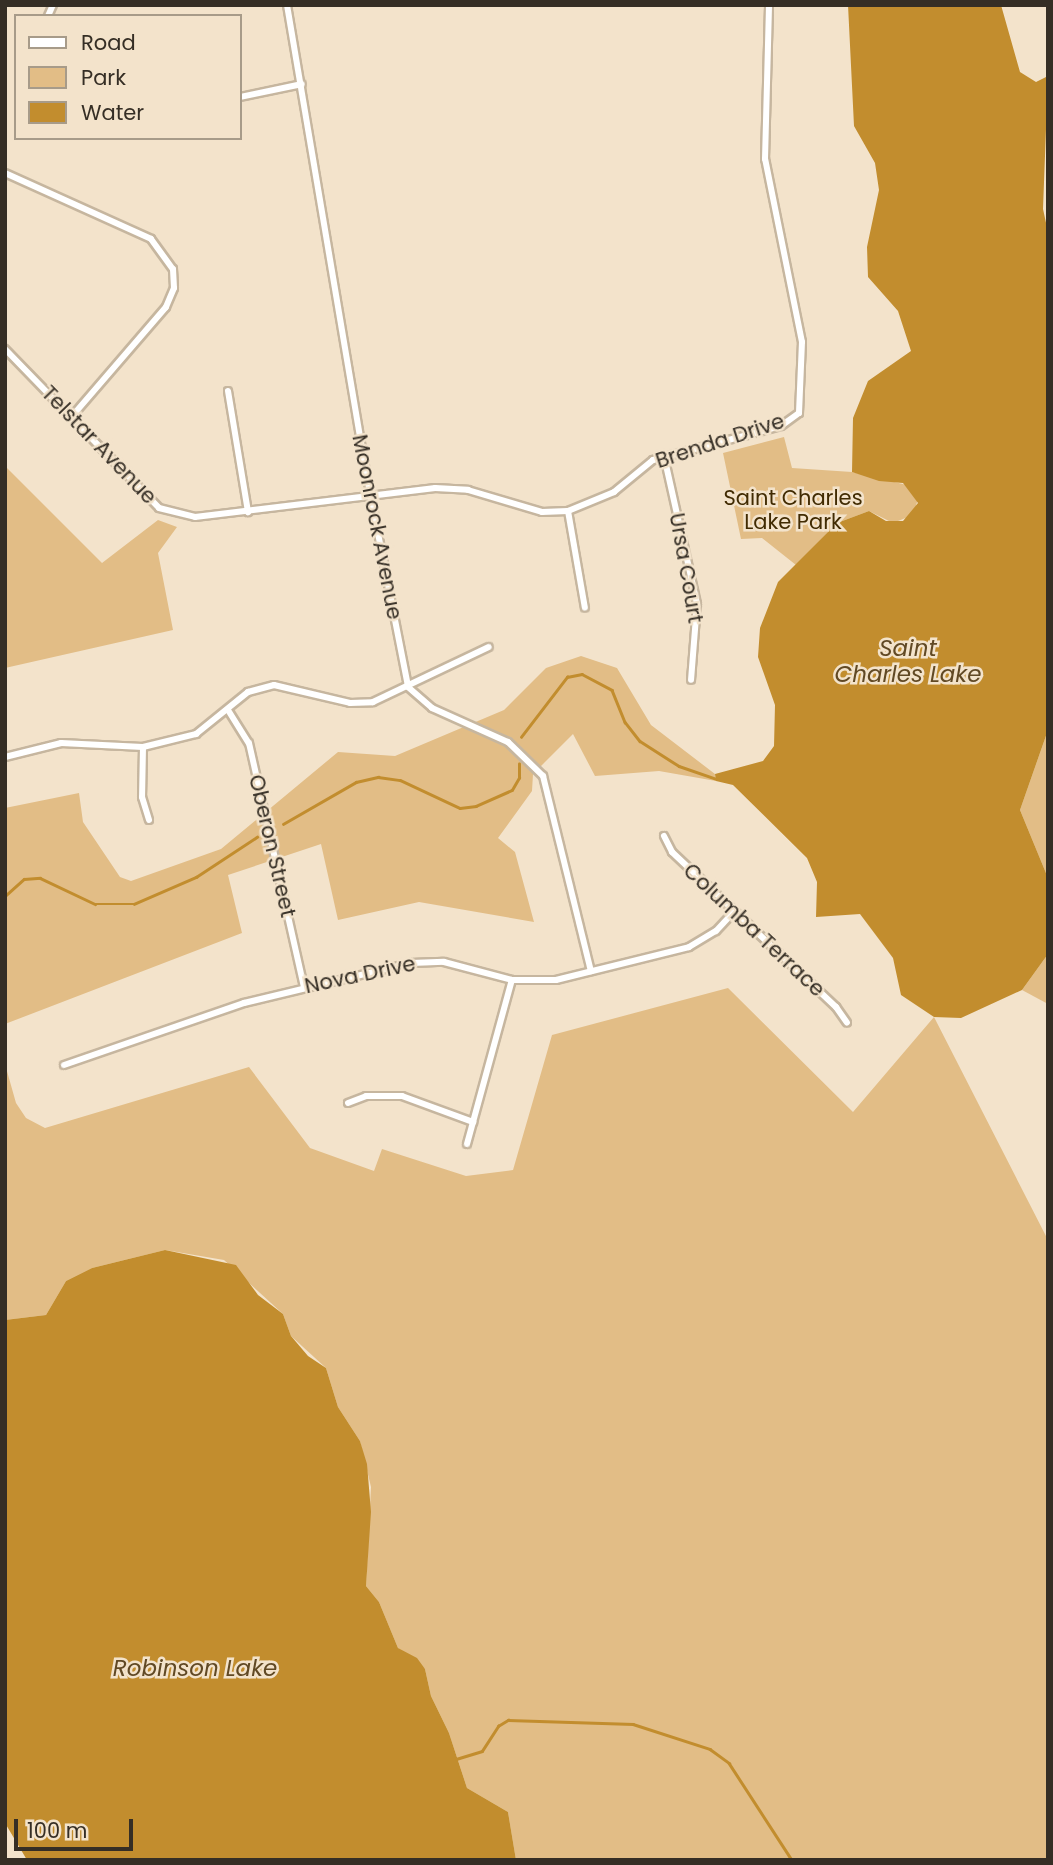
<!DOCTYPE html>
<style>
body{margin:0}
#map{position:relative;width:1053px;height:1865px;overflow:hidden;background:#f3e3cb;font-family:Poppins,sans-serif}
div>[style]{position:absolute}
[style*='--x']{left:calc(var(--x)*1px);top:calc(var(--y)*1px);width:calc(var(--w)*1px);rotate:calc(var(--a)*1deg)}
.green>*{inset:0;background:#e2bd86}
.water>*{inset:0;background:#c28d2e}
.stream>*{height:2.5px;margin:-1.25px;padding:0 1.25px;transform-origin:1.25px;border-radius:1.25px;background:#c28d2e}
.roads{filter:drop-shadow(2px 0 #c6b69f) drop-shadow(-2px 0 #c6b69f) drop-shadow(0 2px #c6b69f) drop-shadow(0 -2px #c6b69f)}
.street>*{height:6px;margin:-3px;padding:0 3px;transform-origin:3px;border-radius:3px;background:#fff}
span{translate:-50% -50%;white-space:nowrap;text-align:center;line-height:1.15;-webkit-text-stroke:5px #f3e3cb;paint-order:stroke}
.street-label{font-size:21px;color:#352e25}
.park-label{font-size:21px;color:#412b02}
.water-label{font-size:23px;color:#614924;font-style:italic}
.frame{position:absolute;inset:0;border:7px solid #352e25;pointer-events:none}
.legend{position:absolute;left:14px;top:14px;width:228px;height:126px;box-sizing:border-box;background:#f3e3cb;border:2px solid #a79b89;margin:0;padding:9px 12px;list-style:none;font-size:21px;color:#352e25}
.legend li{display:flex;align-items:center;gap:14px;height:35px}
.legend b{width:35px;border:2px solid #a79b89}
.scale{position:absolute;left:14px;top:1819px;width:119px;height:32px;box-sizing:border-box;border:4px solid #352e25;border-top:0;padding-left:9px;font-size:21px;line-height:24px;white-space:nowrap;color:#352e25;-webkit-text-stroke:5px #f3e3cb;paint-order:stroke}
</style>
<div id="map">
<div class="green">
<div style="clip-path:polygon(784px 437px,792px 468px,852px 472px,907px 485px,918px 499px,913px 515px,893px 523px,869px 511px,837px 523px,796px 565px,762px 538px,741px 539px,723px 453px)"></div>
<div style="clip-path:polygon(5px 466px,102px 563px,158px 520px,177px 527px,158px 553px,173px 630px,5px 668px)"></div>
<div style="clip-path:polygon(581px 656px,617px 668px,651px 725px,715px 774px,716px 781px,659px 771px,595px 776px,573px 734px,533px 774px,532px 791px,498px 838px,515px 852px,534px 922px,419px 902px,338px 920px,321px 844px,228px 875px,242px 933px,5px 1024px,5px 808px,79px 793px,83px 822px,120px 877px,131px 881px,221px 849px,338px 752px,395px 756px,504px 710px,546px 668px)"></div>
<div style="clip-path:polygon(1048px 730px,1048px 878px,1020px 810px)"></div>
<div style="clip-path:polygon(1048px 954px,1048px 1004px,1022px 990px)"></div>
<div style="clip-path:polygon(728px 988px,853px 1112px,934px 1017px,1048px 1240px,1048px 1860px,516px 1860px,508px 1812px,467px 1788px,449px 1733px,431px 1696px,425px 1669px,398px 1648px,379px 1602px,366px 1586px,371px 1487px,360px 1441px,338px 1407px,326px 1368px,291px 1336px,283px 1314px,224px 1260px,165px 1250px,92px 1268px,66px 1281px,46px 1315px,5px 1320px,5px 1064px,16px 1103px,26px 1118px,45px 1128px,249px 1067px,310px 1148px,374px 1171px,382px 1149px,466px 1176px,513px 1170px,552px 1035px)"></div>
</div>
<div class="water">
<div style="clip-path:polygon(848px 5px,1001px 5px,1020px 72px,1036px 82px,1048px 76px,1043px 209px,1048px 232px,1048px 730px,1020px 810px,1048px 878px,1048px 954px,1022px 990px,961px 1018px,934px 1017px,901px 995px,893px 958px,860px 914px,816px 917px,817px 882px,807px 858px,733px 785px,716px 781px,715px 774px,763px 761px,774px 746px,775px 705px,758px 657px,760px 628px,778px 582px,837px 523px,869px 511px,886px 521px,903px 521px,918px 503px,903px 483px,879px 481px,852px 472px,853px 418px,868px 381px,911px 351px,898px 311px,868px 277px,867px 247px,879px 190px,875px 163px,854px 126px)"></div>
<div style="clip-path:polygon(165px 1250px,236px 1265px,258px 1295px,283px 1314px,291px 1336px,308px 1356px,326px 1368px,338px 1407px,360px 1441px,367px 1464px,371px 1512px,366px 1586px,379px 1602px,398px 1648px,417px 1658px,425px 1669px,431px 1696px,449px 1733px,467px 1788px,508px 1812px,516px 1860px,27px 1860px,5px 1823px,5px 1320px,46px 1315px,66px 1281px,92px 1268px)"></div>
</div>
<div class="stream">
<div style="--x:521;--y:737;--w:76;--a:-52.5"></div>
<div style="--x:567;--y:677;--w:15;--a:-11"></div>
<div style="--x:582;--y:674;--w:34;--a:28"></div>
<div style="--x:612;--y:690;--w:35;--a:68"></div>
<div style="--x:625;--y:722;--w:24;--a:52"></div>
<div style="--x:640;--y:741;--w:46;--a:32.7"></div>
<div style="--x:679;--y:766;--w:39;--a:19"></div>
<div style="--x:283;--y:824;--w:84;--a:-29.9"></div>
<div style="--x:356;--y:782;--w:23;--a:-13"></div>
<div style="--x:378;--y:777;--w:22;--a:8"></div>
<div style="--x:400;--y:780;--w:66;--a:25"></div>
<div style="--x:460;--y:808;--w:16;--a:-7"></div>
<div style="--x:476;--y:806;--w:39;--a:-24"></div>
<div style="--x:512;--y:790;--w:14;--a:-60"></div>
<div style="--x:519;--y:778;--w:14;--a:-90"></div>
<div style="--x:5;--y:896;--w:25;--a:-42"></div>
<div style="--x:24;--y:879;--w:16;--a:-4"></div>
<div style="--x:40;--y:878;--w:61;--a:25.3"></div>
<div style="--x:95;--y:904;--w:39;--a:0"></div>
<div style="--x:134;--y:904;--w:68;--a:-23.5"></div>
<div style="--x:196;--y:877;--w:73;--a:-33.3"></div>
<div style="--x:456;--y:1759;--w:27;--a:-17"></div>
<div style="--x:482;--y:1751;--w:30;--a:-57"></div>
<div style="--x:498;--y:1726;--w:12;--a:-31"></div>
<div style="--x:508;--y:1720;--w:125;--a:1.8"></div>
<div style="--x:633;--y:1724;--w:81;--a:18"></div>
<div style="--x:710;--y:1749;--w:24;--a:36"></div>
<div style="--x:729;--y:1763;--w:116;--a:57"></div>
</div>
<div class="roads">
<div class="street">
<div style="--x:287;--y:5;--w:469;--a:80.4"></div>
<div style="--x:365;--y:467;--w:224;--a:78.9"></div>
<div style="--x:408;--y:687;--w:32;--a:41"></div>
<div style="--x:432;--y:708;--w:83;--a:24.1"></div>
<div style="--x:508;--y:742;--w:49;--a:44.2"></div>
<div style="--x:543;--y:776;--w:201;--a:76.2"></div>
<div style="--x:48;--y:16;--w:12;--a:-66"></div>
<div style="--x:240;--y:97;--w:63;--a:-11.8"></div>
<div style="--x:5;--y:173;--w:160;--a:24.3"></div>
<div style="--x:151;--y:239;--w:37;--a:54"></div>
<div style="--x:173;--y:269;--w:19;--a:87"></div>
<div style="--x:174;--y:288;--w:21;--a:113"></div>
<div style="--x:166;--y:307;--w:143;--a:130.7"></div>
<div style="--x:5;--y:349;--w:221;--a:45.9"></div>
<div style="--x:159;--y:508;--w:37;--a:14"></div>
<div style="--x:195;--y:517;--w:242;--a:-6.9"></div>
<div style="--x:435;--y:488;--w:33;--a:3"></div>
<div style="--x:468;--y:490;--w:77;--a:16.6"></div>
<div style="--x:542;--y:512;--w:26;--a:-2"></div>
<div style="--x:568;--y:511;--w:50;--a:-22.4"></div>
<div style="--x:614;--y:492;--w:50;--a:-39.4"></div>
<div style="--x:653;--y:460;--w:132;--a:-14.9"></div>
<div style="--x:781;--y:426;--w:22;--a:-36"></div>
<div style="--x:799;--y:413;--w:71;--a:-87.6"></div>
<div style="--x:802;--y:342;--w:187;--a:-101.4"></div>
<div style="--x:765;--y:159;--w:154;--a:-88.5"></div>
<div style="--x:228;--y:391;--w:123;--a:80.6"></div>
<div style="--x:664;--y:456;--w:152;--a:77.4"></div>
<div style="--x:697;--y:604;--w:76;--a:94.5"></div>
<div style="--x:568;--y:511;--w:98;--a:80.1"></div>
<div style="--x:228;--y:710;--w:39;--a:58"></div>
<div style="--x:249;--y:743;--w:251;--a:77.3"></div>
<div style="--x:143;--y:747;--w:50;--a:91.1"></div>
<div style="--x:142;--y:797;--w:24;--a:73"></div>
<div style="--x:5;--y:757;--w:58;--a:-14"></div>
<div style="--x:61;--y:743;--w:82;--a:2.8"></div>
<div style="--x:143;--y:747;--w:55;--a:-13.8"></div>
<div style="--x:196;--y:734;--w:67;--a:-38.9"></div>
<div style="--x:248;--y:692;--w:27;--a:-15"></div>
<div style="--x:274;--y:685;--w:78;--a:13.3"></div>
<div style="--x:350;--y:703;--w:23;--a:-2"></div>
<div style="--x:373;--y:702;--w:128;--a:-25.4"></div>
<div style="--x:664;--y:836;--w:18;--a:63"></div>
<div style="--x:672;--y:852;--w:226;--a:43.4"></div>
<div style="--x:836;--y:1007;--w:19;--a:55"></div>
<div style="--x:64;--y:1065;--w:190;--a:-19"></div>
<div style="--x:244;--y:1003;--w:172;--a:-13.5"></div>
<div style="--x:411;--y:963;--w:33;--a:-2"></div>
<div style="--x:444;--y:962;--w:70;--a:14.8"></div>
<div style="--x:512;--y:980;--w:44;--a:0"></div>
<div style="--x:556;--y:980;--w:137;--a:-13.9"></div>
<div style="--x:689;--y:947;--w:31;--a:-31"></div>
<div style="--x:716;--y:931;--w:26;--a:-47"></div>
<div style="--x:348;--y:1103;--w:19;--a:-21"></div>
<div style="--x:366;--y:1096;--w:36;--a:0"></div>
<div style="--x:402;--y:1096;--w:76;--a:20.1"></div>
<div style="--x:467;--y:1144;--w:170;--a:-74.7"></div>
</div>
</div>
<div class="street-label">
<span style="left:720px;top:441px;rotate:-18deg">Brenda Drive</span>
<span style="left:99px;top:445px;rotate:46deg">Telstar Avenue</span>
<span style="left:377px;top:527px;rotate:79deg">Moonrock Avenue</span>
<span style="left:686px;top:568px;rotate:80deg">Ursa Court</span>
<span style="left:272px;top:846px;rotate:77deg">Oberon Street</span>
<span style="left:754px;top:930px;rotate:43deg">Columba Terrace</span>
<span style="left:360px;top:975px;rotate:-12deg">Nova Drive</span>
</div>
<div class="park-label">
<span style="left:793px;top:510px">Saint Charles<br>Lake Park</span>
</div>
<div class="water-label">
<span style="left:908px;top:661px">Saint<br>Charles Lake</span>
<span style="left:195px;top:1668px">Robinson Lake</span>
</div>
<div class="frame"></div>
<ul class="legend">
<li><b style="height:9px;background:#fff"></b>Road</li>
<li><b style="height:19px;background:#e2bd86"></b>Park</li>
<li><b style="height:19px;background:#c28d2e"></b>Water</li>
</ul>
<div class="scale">100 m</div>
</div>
